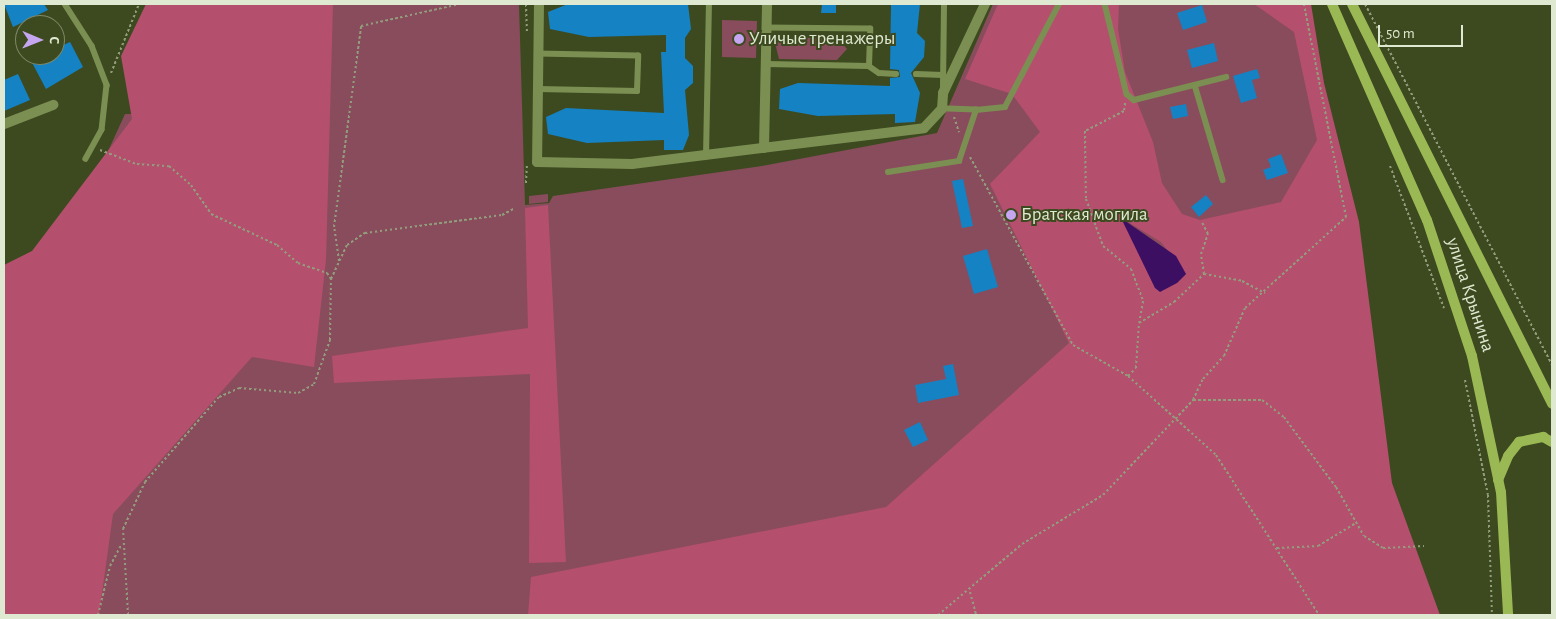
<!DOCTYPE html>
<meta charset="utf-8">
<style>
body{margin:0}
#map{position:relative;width:1556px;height:619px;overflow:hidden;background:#3d4a20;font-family:"Alegreya Sans",sans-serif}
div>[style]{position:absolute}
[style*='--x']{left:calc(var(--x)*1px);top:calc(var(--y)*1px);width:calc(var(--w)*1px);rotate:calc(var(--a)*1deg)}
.green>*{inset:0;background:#894c5c}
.forest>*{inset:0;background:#b54f6e}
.water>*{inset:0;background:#3d0f63}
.building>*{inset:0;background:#1582c4}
.path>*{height:2px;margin-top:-1px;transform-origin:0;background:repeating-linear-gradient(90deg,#929d7c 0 2.5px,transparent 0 5px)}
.service>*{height:5.5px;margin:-2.75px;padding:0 2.75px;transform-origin:2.75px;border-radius:2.75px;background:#7c8f52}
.minor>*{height:10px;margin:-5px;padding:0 5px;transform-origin:5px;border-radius:5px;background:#7c8f52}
.secondary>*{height:10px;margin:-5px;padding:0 5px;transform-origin:5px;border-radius:5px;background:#9ab853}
.dots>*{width:14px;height:14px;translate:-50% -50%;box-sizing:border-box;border:2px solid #3d4a20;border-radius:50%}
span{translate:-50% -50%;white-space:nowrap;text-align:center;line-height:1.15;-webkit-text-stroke:4px #3d4a20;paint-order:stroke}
.poi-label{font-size:19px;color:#dfe8d0}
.left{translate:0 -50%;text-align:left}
.street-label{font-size:19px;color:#dfe8d0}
.frame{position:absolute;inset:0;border:5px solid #dfe8d0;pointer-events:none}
.north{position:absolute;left:15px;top:15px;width:50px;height:50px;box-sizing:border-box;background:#3d4a20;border:1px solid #7e8966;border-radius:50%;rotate:91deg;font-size:14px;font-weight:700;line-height:20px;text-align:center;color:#dfe8d0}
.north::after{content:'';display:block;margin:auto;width:18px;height:22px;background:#c6a6f0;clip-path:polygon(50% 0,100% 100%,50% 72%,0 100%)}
.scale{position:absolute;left:1378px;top:25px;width:85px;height:22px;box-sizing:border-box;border:2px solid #dfe8d0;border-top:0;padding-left:6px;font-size:15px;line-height:18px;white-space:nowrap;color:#dfe8d0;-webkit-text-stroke:4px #3d4a20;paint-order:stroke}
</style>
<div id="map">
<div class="green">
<div style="clip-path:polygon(197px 4px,519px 4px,525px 205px,549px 203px,553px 196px,762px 166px,937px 133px,993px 4px,1301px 4px,1395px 511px,1435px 615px,4px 615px,4px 338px,93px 184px,125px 114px,132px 114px)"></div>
<div style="clip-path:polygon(722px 20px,757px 21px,756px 58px,722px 57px)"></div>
<div style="clip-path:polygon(782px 37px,838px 38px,847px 49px,837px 60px,779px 59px,775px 43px)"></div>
<div style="clip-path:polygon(548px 194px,548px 202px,529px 204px,529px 196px)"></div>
</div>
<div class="forest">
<div style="clip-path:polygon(146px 4px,333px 4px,326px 260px,314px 367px,252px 357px,113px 514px,99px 615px,4px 615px,4px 265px,32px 251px,132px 119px,121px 56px)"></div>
<div style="clip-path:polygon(evenodd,998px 4px,1119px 4px,1118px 29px,1125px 72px,1153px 142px,1162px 183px,1182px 214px,1200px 220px,1281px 202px,1317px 140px,1294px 32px,1254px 4px,1311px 4px,1324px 83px,1359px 222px,1392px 483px,1440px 615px,528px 615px,531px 577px,886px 507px,1069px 343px,990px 184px,1040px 132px,1012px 94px,965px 79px,998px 4px,1123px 219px,1161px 242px,1186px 274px,1177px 283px,1155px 288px,1123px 219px)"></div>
<div style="clip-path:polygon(548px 205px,566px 562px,529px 563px,530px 374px,334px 383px,332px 356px,528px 328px,525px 208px)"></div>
</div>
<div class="water">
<div style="clip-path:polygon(1121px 218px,1176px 256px,1186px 274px,1177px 283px,1160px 292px,1155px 288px)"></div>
</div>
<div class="building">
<div style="clip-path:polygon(4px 4px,44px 4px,48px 10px,13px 27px)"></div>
<div style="clip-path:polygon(568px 4px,688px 4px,691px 29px,685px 38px,685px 58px,693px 66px,693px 83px,685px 90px,689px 135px,683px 150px,664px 150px,664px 140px,587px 143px,548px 134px,546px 117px,566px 108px,664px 113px,661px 52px,666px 52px,666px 35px,589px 37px,550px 29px,548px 12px)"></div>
<div style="clip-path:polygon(822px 4px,836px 4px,836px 13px,821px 13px)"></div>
<div style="clip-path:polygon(891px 4px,920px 4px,917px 33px,925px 41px,924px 57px,911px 73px,920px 93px,915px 122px,895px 123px,895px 114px,818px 116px,779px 109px,780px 89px,798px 83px,890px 86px,890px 78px,900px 77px,899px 70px,890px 69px)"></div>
<div style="clip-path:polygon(1202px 5px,1207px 22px,1183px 30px,1177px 13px)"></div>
<div style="clip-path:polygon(70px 42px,83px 67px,46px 89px,28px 55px,55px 55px,55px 49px)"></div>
<div style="clip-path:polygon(1214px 43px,1218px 61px,1192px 68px,1187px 50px)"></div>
<div style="clip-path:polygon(1257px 69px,1260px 78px,1252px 80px,1257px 98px,1241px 103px,1233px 76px)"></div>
<div style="clip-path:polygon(18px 74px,30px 100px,4px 111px,4px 80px)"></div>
<div style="clip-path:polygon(1186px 104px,1188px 116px,1173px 119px,1170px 107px)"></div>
<div style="clip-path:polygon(1281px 154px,1288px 173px,1267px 180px,1263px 170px,1271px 167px,1268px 159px)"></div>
<div style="clip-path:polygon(963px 179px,973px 226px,962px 228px,952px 181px)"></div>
<div style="clip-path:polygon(1206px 195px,1213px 204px,1199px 217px,1191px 207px)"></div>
<div style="clip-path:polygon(987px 249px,998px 287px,974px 294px,963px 256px)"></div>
<div style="clip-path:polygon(953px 364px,959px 395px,918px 403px,915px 385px,946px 379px,943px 366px)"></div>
<div style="clip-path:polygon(920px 422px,928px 440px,913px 447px,904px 430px)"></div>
</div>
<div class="path">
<div style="--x:526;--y:4;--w:29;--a:88"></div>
<div style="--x:1365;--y:4;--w:406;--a:62.6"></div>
<div style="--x:111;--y:73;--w:74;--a:-67.9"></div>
<div style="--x:1125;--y:103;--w:8;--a:97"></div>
<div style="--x:1124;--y:111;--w:44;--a:152.9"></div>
<div style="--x:1085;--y:131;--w:68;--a:89.2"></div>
<div style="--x:1086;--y:199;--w:50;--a:70.1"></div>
<div style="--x:1103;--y:246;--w:36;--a:39"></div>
<div style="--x:1131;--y:269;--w:34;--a:69"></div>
<div style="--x:1143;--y:301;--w:22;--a:100"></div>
<div style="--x:954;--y:117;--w:16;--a:72"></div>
<div style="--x:100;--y:150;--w:40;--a:21"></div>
<div style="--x:137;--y:164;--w:32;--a:4"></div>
<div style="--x:169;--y:166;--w:29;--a:41"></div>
<div style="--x:191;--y:185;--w:35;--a:55"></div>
<div style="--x:211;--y:214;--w:73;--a:25.2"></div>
<div style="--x:277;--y:245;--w:28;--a:41"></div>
<div style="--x:298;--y:263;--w:31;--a:19"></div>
<div style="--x:327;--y:273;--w:7;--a:56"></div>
<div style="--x:970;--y:157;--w:214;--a:61.3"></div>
<div style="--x:1073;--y:345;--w:63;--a:29.4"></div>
<div style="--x:1128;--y:376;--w:118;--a:41.9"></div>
<div style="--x:1216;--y:455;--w:190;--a:57.2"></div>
<div style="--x:1390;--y:166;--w:152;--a:69.2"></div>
<div style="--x:526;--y:183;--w:18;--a:-87"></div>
<div style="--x:339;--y:261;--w:34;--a:-98"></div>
<div style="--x:334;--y:227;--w:203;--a:-82.3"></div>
<div style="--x:361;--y:26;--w:101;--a:-12.5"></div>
<div style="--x:1204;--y:274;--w:39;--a:10"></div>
<div style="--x:1242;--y:281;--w:26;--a:28"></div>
<div style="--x:1128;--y:376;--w:11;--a:-45"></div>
<div style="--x:1136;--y:368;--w:45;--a:-86.2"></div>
<div style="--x:1139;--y:323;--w:41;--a:-31"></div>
<div style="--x:1174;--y:302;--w:41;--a:-43"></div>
<div style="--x:1204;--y:274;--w:20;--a:-99"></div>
<div style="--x:1201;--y:254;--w:21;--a:-71"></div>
<div style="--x:1208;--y:234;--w:13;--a:-117"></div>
<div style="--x:1465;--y:380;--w:117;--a:78.7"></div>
<div style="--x:1488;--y:495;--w:120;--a:88.1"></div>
<div style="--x:1193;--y:400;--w:23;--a:-65"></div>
<div style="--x:1203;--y:379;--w:31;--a:-48"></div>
<div style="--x:1224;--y:356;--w:52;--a:-66.4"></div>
<div style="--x:1245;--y:308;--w:136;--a:-42"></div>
<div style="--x:1346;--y:217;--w:217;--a:-101.2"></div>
<div style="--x:1277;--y:548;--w:41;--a:-2.8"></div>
<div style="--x:1318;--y:546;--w:44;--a:-31.2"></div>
<div style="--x:970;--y:592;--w:24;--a:75"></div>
<div style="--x:98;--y:615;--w:50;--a:-76.2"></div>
<div style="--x:110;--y:566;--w:24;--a:-62"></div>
<div style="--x:128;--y:615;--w:86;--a:-93.3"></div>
<div style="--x:123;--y:529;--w:52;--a:-64.9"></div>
<div style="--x:145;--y:482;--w:113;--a:-49"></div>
<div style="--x:219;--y:397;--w:22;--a:-24"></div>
<div style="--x:239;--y:388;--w:59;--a:4.8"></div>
<div style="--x:298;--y:393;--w:18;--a:-29"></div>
<div style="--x:314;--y:384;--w:47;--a:-70"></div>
<div style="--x:330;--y:340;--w:61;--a:-89.1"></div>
<div style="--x:331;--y:279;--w:38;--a:-65"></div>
<div style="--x:347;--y:245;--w:22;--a:-34"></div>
<div style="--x:365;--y:233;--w:138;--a:-7.5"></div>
<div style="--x:502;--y:215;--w:15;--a:-28"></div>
<div style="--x:500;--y:615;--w:23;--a:0"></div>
<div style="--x:938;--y:615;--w:110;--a:-40.2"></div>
<div style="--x:1022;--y:544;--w:95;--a:-31.2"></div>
<div style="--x:1103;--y:495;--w:131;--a:-46.5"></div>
<div style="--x:1193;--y:400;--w:69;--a:0"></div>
<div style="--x:1262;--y:400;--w:28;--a:38"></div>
<div style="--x:1284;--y:417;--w:87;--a:53.4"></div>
<div style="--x:1336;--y:487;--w:56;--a:60.3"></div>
<div style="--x:1364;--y:536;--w:22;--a:32"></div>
<div style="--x:1383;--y:548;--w:41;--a:-2.8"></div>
</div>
<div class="service">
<div style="--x:65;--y:4;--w:50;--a:57.3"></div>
<div style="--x:92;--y:46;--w:42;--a:69"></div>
<div style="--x:107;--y:85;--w:45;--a:96.3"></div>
<div style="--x:102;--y:130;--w:33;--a:119"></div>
<div style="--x:1105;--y:4;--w:93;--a:76.3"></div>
<div style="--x:1127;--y:94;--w:9;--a:41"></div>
<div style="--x:1134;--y:100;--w:95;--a:-14"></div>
<div style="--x:766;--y:64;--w:103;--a:1.1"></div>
<div style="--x:869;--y:66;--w:37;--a:-88"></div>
<div style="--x:870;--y:29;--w:104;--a:-179.4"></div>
<div style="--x:869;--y:66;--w:12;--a:35"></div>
<div style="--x:879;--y:73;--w:17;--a:3"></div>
<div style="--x:916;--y:74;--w:27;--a:2"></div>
<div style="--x:1195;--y:85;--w:99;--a:73.6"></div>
<div style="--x:943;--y:87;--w:83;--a:-89.3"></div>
<div style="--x:538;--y:89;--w:99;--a:1.2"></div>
<div style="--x:637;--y:91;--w:35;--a:-88"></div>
<div style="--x:638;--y:56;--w:100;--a:-178.9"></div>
<div style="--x:976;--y:110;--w:29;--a:-6"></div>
<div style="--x:1005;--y:107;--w:116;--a:-62.3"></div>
<div style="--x:706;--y:157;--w:153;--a:-88.9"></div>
<div style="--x:888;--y:172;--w:72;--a:-8.8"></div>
<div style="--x:959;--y:161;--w:54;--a:-71.6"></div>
<div style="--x:976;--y:110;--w:34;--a:-178"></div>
</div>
<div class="minor">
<div style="--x:539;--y:4;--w:158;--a:90.7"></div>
<div style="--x:537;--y:162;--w:95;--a:1.2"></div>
<div style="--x:632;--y:164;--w:294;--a:-7"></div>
<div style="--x:924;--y:128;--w:26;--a:-47"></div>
<div style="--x:942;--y:109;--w:16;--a:-86"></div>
<div style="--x:943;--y:93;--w:98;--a:-64.7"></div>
<div style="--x:4;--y:124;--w:53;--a:-21.2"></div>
<div style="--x:764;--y:148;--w:144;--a:-88.8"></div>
</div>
<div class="secondary">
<div style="--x:1332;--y:4;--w:236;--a:66.3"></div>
<div style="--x:1427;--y:220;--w:143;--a:71.7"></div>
<div style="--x:1472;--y:356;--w:139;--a:78"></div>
<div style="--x:1501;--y:492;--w:123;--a:86.7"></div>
<div style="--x:1352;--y:4;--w:447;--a:63.4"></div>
<div style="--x:1498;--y:480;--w:26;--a:-67"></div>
<div style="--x:1508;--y:456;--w:18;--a:-52"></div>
<div style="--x:1519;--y:442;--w:25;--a:-12"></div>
<div style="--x:1543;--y:437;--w:10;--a:29"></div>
</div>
<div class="dots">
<div style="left:739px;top:39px;background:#c6a6f0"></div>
<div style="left:1011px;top:215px;background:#c6a6f0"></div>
</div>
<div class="poi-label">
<span class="left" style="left:749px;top:39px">Уличые тренажеры</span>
<span class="left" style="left:1021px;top:215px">Братская могила</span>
</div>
<div class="street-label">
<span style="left:1470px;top:295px;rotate:72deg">улица Крынина</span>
</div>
<div class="frame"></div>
<div class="north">С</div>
<div class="scale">50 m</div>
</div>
